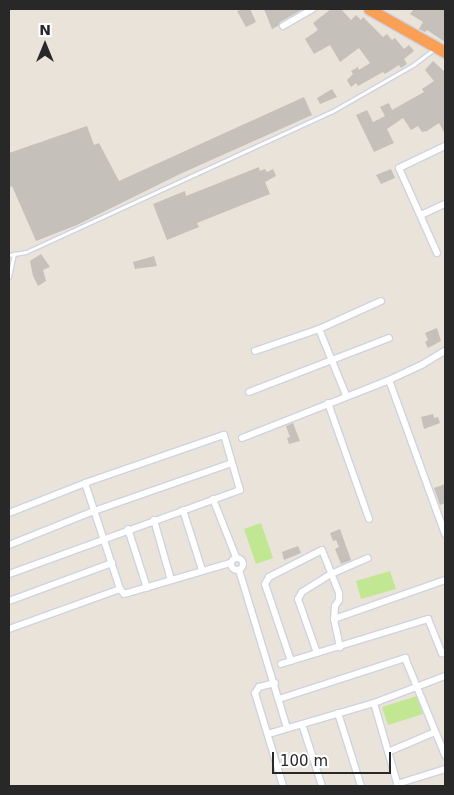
<!DOCTYPE html>
<style>
body{margin:0}
#map{position:relative;width:454px;height:795px;overflow:hidden;background:#eae3da;font-family:"DejaVu Sans",sans-serif}
div>[style]{position:absolute}
[style*='--x']{left:calc(var(--x)*1px);top:calc(var(--y)*1px);width:calc(var(--w)*1px);rotate:calc(var(--a)*1deg)}
.pitch>*{inset:0;background:#c2e793}
.building>*{inset:0;background:#c5c0b9}
.roads{filter:drop-shadow(1px 0 #cfd2e1) drop-shadow(-1px 0 #cfd2e1) drop-shadow(0 1px #cfd2e1) drop-shadow(0 -1px #cfd2e1)}
.lane>*{height:3px;margin:-1.5px;padding:0 1.5px;transform-origin:1.5px;border-radius:1.5px;background:#fff}
.street>*{height:6px;margin:-3px;padding:0 3px;transform-origin:3px;border-radius:3px;background:#fff}
.street>.ring{margin:-3px;padding:0;box-sizing:content-box;background:none;border:6px solid #fff;border-radius:50%}
.highway>*{height:11px;margin:-5.5px;padding:0 5.5px;transform-origin:5.5px;border-radius:5.5px;background:#f99f56}
span{translate:-50% -50%;white-space:nowrap;text-align:center;line-height:1.15;-webkit-text-stroke:5px #fff;paint-order:stroke}
.frame{position:absolute;inset:0;border:10px solid #282828;pointer-events:none}
.north{position:absolute;left:20px;top:20px;width:50px;height:50px;-webkit-text-stroke:4px #fff;paint-order:stroke;rotate:0deg;font-size:14px;font-weight:700;line-height:20px;text-align:center;color:#282828}
.north::after{content:'';display:block;margin:auto;width:18px;height:22px;background:#282828;clip-path:polygon(50% 0,100% 100%,50% 72%,0 100%)}
.scale{position:absolute;left:272px;top:752px;width:119px;height:22px;box-sizing:border-box;border:2px solid #282828;border-top:0;padding-left:6px;font-size:15px;line-height:18px;white-space:nowrap;color:#282828;-webkit-text-stroke:4px #fff;paint-order:stroke}
</style>
<div id="map">
<div class="pitch">
<div style="clip-path:polygon(261px 523px,273px 558px,256px 564px,244px 529px)"></div>
<div style="clip-path:polygon(390px 571px,396px 589px,361px 599px,356px 581px)"></div>
<div style="clip-path:polygon(417px 696px,423px 714px,388px 725px,382px 707px)"></div>
</div>
<div class="building">
<div style="clip-path:polygon(243px 9px,250px 9px,256px 22px,246px 27px,237px 11px)"></div>
<div style="clip-path:polygon(264px 9px,303px 9px,280px 22px,278px 26px,272px 29px)"></div>
<div style="clip-path:polygon(331px 9px,341px 9px,351px 20px,356px 15px,361px 20px,363px 17px,383px 37px,387px 34px,392px 40px,395px 38px,404px 49px,409px 45px,414px 51px,404px 59px,407px 64px,401px 68px,399px 65px,385px 74px,383px 72px,358px 86px,356px 83px,351px 87px,347px 80px,353px 74px,351px 71px,358px 67px,359px 70px,370px 63px,359px 48px,340px 62px,330px 45px,314px 54px,305px 39px,318px 30px,313px 23px)"></div>
<div style="clip-path:polygon(414px 9px,445px 9px,445px 42px,427px 30px,425px 32px,419px 29px,423px 22px,410px 14px)"></div>
<div style="clip-path:polygon(433px 61px,445px 72px,445px 134px,439px 123px,427px 131px,422px 132px,418px 126px,411px 130px,403px 118px,387px 129px,394px 143px,374px 152px,356px 115px,367px 110px,373px 122px,385px 116px,380px 107px,389px 103px,392px 110px,424px 92px,422px 89px,434px 81px,425px 70px)"></div>
<div style="clip-path:polygon(332px 89px,337px 97px,320px 104px,317px 98px)"></div>
<div style="clip-path:polygon(304px 97px,312px 115px,180px 174px,77px 225px,36px 241px,12px 186px,10px 187px,9px 183px,9px 153px,87px 126px,94px 145px,99px 143px,119px 181px)"></div>
<div style="clip-path:polygon(259px 167px,260px 171px,265px 169px,267px 172px,273px 169px,276px 176px,265px 182px,270px 194px,197px 223px,199px 227px,167px 240px,153px 204px,185px 191px,186px 196px)"></div>
<div style="clip-path:polygon(391px 169px,395px 178px,381px 184px,376px 175px)"></div>
<div style="clip-path:polygon(41px 254px,50px 267px,43px 270px,46px 281px,38px 286px,33px 276px,30px 261px)"></div>
<div style="clip-path:polygon(154px 256px,157px 266px,135px 269px,133px 262px)"></div>
<div style="clip-path:polygon(437px 328px,441px 341px,428px 348px,425px 342px,428px 340px,425px 333px)"></div>
<div style="clip-path:polygon(433px 414px,434px 418px,438px 417px,440px 423px,424px 429px,421px 417px)"></div>
<div style="clip-path:polygon(293px 423px,300px 441px,289px 444px,287px 438px,290px 437px,286px 426px)"></div>
<div style="clip-path:polygon(445px 484px,445px 503px,440px 505px,434px 488px)"></div>
<div style="clip-path:polygon(340px 529px,351px 560px,341px 564px,335px 549px,339px 547px,336px 540px,333px 541px,330px 533px)"></div>
<div style="clip-path:polygon(298px 546px,301px 553px,284px 560px,282px 552px)"></div>
</div>
<div class="roads">
<div class="lane">
<div style="--x:9;--y:255;--w:17;--a:-10"></div>
<div style="--x:26;--y:252;--w:336;--a:-24.7"></div>
<div style="--x:331;--y:112;--w:95;--a:-29.8"></div>
<div style="--x:413;--y:65;--w:26;--a:-37"></div>
<div style="--x:9;--y:277;--w:24;--a:-78"></div>
</div>
<div class="street">
<div style="--x:283;--y:26;--w:34;--a:-30"></div>
<div style="--x:421;--y:215;--w:26;--a:-25"></div>
<div style="--x:437;--y:253;--w:93;--a:-114.1"></div>
<div style="--x:399;--y:168;--w:51;--a:-25.6"></div>
<div style="--x:319;--y:329;--w:71;--a:67.8"></div>
<div style="--x:255;--y:351;--w:68;--a:-19"></div>
<div style="--x:319;--y:329;--w:68;--a:-24.3"></div>
<div style="--x:389;--y:380;--w:164;--a:70"></div>
<div style="--x:249;--y:392;--w:150;--a:-21.1"></div>
<div style="--x:328;--y:403;--w:123;--a:70.5"></div>
<div style="--x:242;--y:438;--w:158;--a:-21.5"></div>
<div style="--x:389;--y:380;--w:38;--a:-25"></div>
<div style="--x:423;--y:364;--w:26;--a:-31"></div>
<div style="--x:85;--y:483;--w:112;--a:71.7"></div>
<div style="--x:120;--y:589;--w:6;--a:51"></div>
<div style="--x:124;--y:594;--w:110;--a:-16.3"></div>
<div style="--x:213;--y:499;--w:62;--a:68.4"></div>
<div style="--x:183;--y:510;--w:63;--a:72.4"></div>
<div style="--x:9;--y:513;--w:82;--a:-21.5"></div>
<div style="--x:85;--y:483;--w:147;--a:-19.1"></div>
<div style="--x:224;--y:435;--w:57;--a:73.8"></div>
<div style="--x:240;--y:490;--w:246;--a:160"></div>
<div style="--x:154;--y:520;--w:62;--a:74.2"></div>
<div style="--x:128;--y:529;--w:62;--a:72.1"></div>
<div style="--x:9;--y:545;--w:92;--a:-21.8"></div>
<div style="--x:94;--y:511;--w:146;--a:-19.2"></div>
<div class="ring" style="left:231px;top:558px;width:6px;height:6px"></div>
<div style="--x:239;--y:570;--w:165;--a:73.1"></div>
<div style="--x:9;--y:601;--w:110;--a:-20.3"></div>
<div style="--x:334;--y:619;--w:118;--a:-19.4"></div>
<div style="--x:9;--y:629;--w:118;--a:-19.8"></div>
<div style="--x:317;--y:653;--w:57;--a:-109.4"></div>
<div style="--x:298;--y:599;--w:8;--a:-60"></div>
<div style="--x:302;--y:592;--w:34;--a:-32"></div>
<div style="--x:331;--y:574;--w:40;--a:-23.4"></div>
<div style="--x:291;--y:661;--w:81;--a:-108.7"></div>
<div style="--x:265;--y:584;--w:8;--a:-60"></div>
<div style="--x:269;--y:577;--w:59;--a:-27"></div>
<div style="--x:322;--y:550;--w:46;--a:68.4"></div>
<div style="--x:339;--y:593;--w:7;--a:90"></div>
<div style="--x:339;--y:600;--w:7;--a:124"></div>
<div style="--x:335;--y:606;--w:13;--a:94"></div>
<div style="--x:334;--y:619;--w:29;--a:78"></div>
<div style="--x:281;--y:664;--w:154;--a:-17"></div>
<div style="--x:428;--y:619;--w:37;--a:68"></div>
<div style="--x:442;--y:653;--w:3;--a:-18"></div>
<div style="--x:275;--y:683;--w:16;--a:166"></div>
<div style="--x:259;--y:687;--w:7;--a:124"></div>
<div style="--x:255;--y:693;--w:97;--a:73.2"></div>
<div style="--x:279;--y:699;--w:133;--a:-18"></div>
<div style="--x:405;--y:658;--w:105;--a:67.6"></div>
<div style="--x:374;--y:703;--w:86;--a:73.9"></div>
<div style="--x:338;--y:713;--w:77;--a:72.5"></div>
<div style="--x:302;--y:724;--w:65;--a:72.1"></div>
<div style="--x:268;--y:734;--w:110;--a:-16.3"></div>
<div style="--x:374;--y:703;--w:76;--a:-20.8"></div>
<div style="--x:388;--y:752;--w:51;--a:-23.1"></div>
<div style="--x:397;--y:784;--w:50;--a:-17.4"></div>
</div>
<div class="highway">
<div style="--x:369;--y:9;--w:87;--a:29.5"></div>
</div>
</div>
<div class="frame"></div>
<div class="north">N</div>
<div class="scale">100 m</div>
</div>
